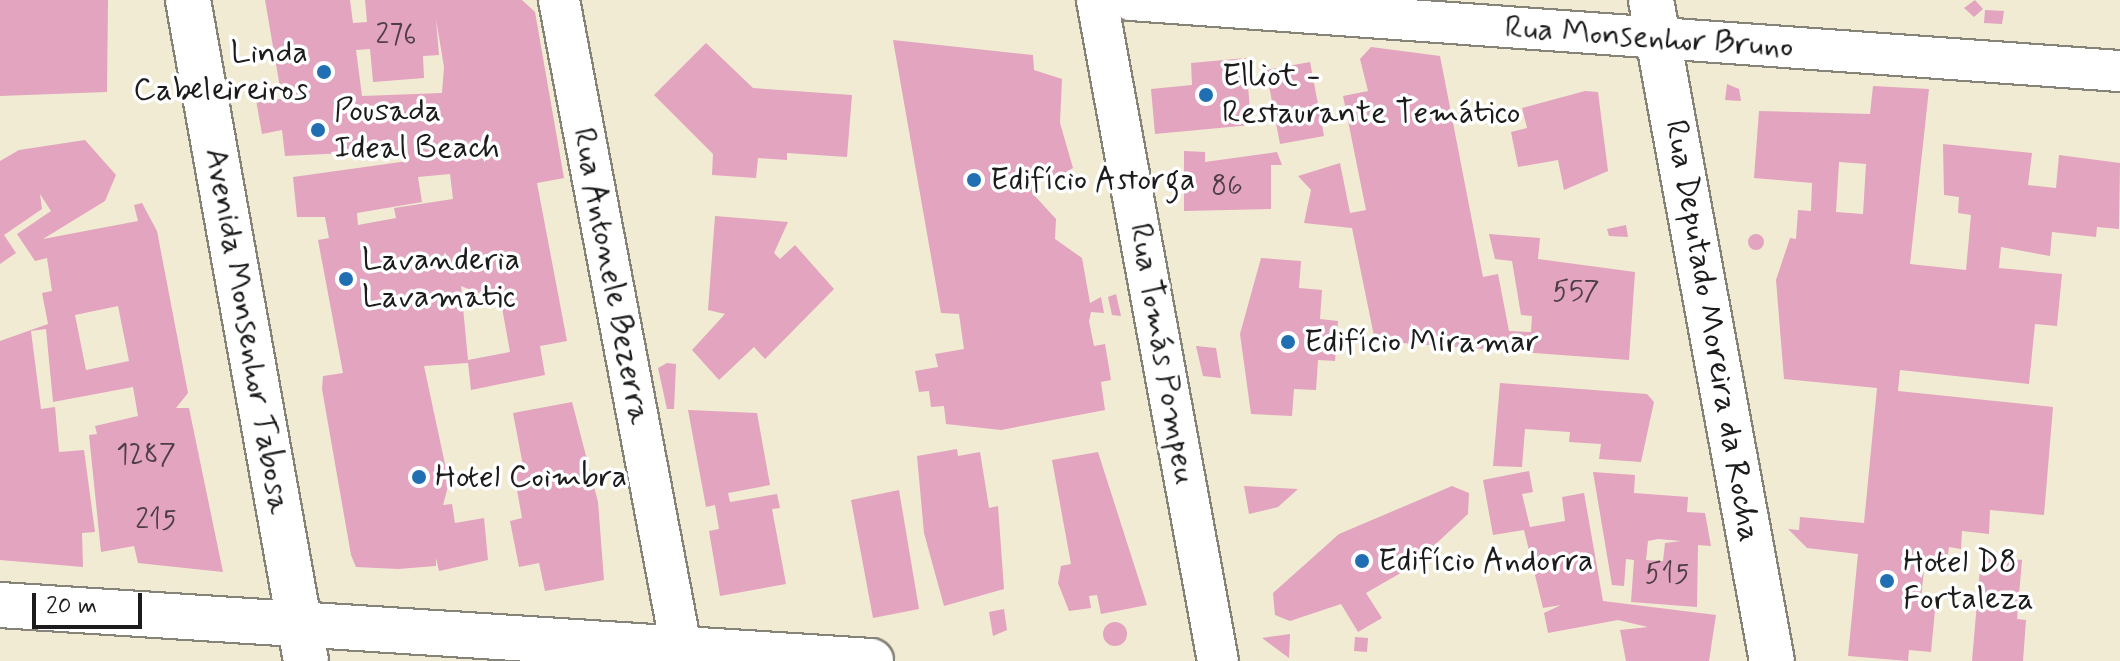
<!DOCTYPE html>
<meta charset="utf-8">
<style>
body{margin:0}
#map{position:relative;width:2120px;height:661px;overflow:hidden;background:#f1ebd4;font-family:Mynerve,sans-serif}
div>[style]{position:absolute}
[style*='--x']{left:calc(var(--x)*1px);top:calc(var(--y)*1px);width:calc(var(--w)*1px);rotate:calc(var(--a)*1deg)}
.building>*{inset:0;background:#e2a4be}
.round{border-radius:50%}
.roads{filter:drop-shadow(2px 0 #868478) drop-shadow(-2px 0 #868478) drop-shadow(0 2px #868478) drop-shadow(0 -2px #868478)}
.minor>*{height:40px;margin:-20px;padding:0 20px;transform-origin:20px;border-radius:20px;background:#fff}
.tertiary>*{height:44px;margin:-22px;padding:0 22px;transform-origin:22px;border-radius:22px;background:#fff}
.secondary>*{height:44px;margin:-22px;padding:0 22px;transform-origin:22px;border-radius:22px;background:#fff}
.primary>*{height:44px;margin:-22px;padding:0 22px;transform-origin:22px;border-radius:22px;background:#fff}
.dots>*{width:22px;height:22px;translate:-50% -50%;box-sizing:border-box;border:4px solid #fff;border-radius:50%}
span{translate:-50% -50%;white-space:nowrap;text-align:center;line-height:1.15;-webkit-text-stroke:7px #fff;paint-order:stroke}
.number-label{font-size:28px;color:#4e3e44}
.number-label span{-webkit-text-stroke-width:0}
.street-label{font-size:32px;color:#1c1c1c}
.poi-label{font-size:32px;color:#1c1c1c}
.right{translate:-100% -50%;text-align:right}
.left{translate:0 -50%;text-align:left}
.scale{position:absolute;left:32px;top:593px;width:110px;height:36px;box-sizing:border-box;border:4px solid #1c1c1c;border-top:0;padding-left:10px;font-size:24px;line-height:28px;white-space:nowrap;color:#1c1c1c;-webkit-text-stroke:6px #fff;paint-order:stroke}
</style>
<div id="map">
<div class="building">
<div style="clip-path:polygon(0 0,108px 0,107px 92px,0 96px)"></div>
<div style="clip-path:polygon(evenodd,265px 0,350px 0,353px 23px,367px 22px,365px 0,522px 0,535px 12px,564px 178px,537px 183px,567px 341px,540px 346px,545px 375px,471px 390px,468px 363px,424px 366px,449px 483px,443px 505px,452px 504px,455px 523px,484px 518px,488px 560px,439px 571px,436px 558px,436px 566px,398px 569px,356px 567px,351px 555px,322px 389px,323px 376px,343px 373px,318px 240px,329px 238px,325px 217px,297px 217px,293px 177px,408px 161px,406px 150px,285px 156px,282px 130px,262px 134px,256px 100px,282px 99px,265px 0,436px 19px,444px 67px,442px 93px,362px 96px,356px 50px,370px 49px,373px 82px,424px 78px,423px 56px,439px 55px,436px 19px,265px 0,450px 174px,453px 199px,394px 208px,396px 218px,358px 225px,357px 213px,422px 202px,418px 177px,450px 174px,265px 0,461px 286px,501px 302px,510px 352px,468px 360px,461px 286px)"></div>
<div style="clip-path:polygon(1975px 0,1983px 9px,1974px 17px,1964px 8px)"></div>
<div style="clip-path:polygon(1985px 10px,2004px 11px,2002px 24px,1984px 23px)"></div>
<div style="clip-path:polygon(893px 40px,1033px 55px,1034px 70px,1062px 79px,1060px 123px,1073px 168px,1051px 181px,1030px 179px,1034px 195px,1056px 219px,1055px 239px,1082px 258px,1090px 303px,1101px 297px,1104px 313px,1091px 312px,1089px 321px,1094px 346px,1105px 344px,1111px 380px,1101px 382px,1105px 410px,1001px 430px,946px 424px,944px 406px,931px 407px,929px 391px,919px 392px,915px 371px,938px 367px,935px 354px,964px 349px,959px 314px,941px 313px)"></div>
<div style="clip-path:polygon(706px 43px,753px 88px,852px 95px,847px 157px,787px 153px,787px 160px,758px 158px,756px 178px,712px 175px,713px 154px,654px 95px)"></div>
<div style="clip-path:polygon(1371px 47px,1440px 56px,1483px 277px,1498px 274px,1509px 331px,1531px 332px,1532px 316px,1521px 315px,1512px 261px,1495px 259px,1489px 234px,1540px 238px,1538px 259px,1635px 272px,1629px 360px,1375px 341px,1352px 228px,1304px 223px,1311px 190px,1298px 176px,1340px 163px,1350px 213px,1366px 210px,1343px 96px,1368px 91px,1360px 59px)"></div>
<div style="clip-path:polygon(1246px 58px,1251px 125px,1155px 134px,1151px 89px,1192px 85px,1191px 63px)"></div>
<div style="clip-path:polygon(1310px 62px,1324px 136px,1280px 144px,1266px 70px)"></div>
<div style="clip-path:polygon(1727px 84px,1739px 89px,1741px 101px,1725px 100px)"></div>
<div style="clip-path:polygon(evenodd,1873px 86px,1929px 89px,1910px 264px,1966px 270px,1971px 215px,1958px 213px,1959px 197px,1944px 195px,1943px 144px,2032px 153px,2028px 185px,2056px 188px,2059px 155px,2120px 163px,2119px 229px,2097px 227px,2096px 237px,2052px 232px,2050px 256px,2001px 247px,1999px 268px,2062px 274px,2057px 326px,2035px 324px,2029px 384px,1900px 370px,1898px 391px,2053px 407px,2044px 515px,1990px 510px,1989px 534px,1962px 531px,1961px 549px,1949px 547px,1947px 562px,1925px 560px,1921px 599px,1936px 600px,1931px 652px,1909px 650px,1908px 661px,1848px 656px,1858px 554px,1807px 548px,1788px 529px,1799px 530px,1800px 517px,1864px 523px,1877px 388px,1784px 379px,1776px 280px,1790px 238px,1796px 239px,1798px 210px,1811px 211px,1812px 183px,1754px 178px,1759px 111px,1870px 114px,1873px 86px,1839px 162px,1866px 164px,1863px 214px,1836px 212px,1839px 162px)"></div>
<div style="clip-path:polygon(1585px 91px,1598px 92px,1608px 171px,1564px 190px,1558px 160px,1518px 167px,1511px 132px,1527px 128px,1522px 108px)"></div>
<div style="clip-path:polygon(evenodd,85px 140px,116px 175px,105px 201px,43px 239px,138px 221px,134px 205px,142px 203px,157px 231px,188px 393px,176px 408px,189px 408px,223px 572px,138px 563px,134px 546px,101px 552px,89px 435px,97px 434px,95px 426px,138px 416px,133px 387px,53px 402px,46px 329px,31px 331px,41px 409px,55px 407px,59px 452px,84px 450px,95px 532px,82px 533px,83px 567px,0 560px,0 341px,48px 324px,42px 293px,52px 291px,47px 258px,35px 261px,17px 234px,51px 211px,40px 194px,42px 209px,4px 235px,16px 253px,0 264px,0 161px,19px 150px,85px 140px,118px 306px,129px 361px,86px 370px,75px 315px,118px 306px)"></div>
<div style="clip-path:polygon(1184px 151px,1205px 152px,1205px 162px,1277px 152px,1282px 165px,1271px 165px,1271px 209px,1184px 211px)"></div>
<div style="clip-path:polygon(715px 216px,788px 222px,774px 253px,780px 259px,795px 245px,834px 289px,765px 359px,754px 347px,719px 380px,692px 350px,725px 314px,708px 310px)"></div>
<div style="clip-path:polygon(1626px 225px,1628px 237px,1609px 236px,1607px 229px)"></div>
<div class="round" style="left:1748px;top:234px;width:16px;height:16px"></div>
<div style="clip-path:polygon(1261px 258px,1301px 261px,1299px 288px,1322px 290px,1320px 319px,1338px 321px,1335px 361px,1318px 360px,1316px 390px,1294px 389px,1292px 416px,1251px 414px,1240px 334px)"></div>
<div style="clip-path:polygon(1116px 294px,1121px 316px,1112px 315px,1108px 297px)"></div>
<div style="clip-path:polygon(1196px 346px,1216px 348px,1221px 378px,1203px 376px)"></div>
<div style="clip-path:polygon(667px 363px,676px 364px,674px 409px,667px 409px,658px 368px)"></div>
<div style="clip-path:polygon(1500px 383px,1647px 394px,1654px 402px,1641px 462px,1599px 459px,1601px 444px,1569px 442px,1570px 432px,1525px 429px,1522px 467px,1493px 466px)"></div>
<div style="clip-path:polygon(572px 402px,598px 502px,604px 580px,545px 591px,539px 563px,519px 567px,510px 521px,522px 518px,514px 473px,524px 471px,513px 413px)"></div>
<div style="clip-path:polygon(688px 410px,757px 413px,770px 485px,728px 493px,730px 502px,777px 494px,780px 508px,772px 509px,786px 584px,720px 596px,709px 531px,719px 529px,715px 505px,706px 507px)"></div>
<div style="clip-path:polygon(957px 449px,958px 456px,980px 452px,989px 508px,998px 506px,1004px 589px,944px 606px,924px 533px,917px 456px)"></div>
<div style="clip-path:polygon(1098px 452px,1147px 605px,1101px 614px,1097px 595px,1089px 596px,1091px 608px,1069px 611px,1058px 583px,1061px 566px,1071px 564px,1052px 460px)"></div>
<div style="clip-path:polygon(1529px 471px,1533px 492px,1522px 494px,1530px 527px,1565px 521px,1562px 497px,1584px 493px,1603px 601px,1716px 615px,1709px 661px,1626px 661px,1620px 630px,1648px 627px,1618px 620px,1548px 633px,1544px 613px,1561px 605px,1543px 608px,1524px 530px,1493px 535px,1483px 480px)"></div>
<div style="clip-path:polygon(evenodd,1593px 472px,1635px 475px,1634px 493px,1688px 497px,1687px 512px,1705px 513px,1711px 546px,1698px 545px,1697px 607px,1631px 602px,1634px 560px,1626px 559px,1624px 586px,1612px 585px,1593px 472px,1648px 541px,1658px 539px,1681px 541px,1665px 543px,1663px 561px,1646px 560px,1648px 541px)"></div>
<div style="clip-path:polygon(1244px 486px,1298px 489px,1278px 507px,1249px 514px)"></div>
<div style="clip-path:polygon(1452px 486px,1469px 493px,1468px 514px,1411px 567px,1366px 593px,1382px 618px,1358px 632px,1341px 604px,1290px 621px,1275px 615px,1273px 593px,1339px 534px)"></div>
<div style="clip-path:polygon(899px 490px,919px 609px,873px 618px,851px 500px)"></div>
<div style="clip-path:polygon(1981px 556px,2022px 560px,2017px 619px,2026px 620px,2023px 661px,1972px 661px)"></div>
<div style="clip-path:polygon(1004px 609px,1007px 630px,993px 636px,989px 612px)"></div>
<div class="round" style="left:1103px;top:622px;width:24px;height:24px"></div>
<div style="clip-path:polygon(1290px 634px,1289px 658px,1262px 638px)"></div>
<div style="clip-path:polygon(1355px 637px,1368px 638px,1367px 652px,1354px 651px)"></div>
</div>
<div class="roads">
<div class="minor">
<div style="--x:559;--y:0;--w:658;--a:79.32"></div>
<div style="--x:1097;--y:0;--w:672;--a:79.63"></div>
<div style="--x:1131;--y:0;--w:992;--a:4.11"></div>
</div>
<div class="tertiary">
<div style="--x:1651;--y:0;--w:672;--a:79.63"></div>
</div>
<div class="secondary">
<div style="--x:0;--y:605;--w:873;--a:3.68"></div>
</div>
<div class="primary">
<div style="--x:188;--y:0;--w:671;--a:79.88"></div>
</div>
</div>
<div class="dots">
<div style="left:324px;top:72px;background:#1f6fb2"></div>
<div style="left:1206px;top:95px;background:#1f6fb2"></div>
<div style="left:318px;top:130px;background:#1f6fb2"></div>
<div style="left:974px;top:180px;background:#1f6fb2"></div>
<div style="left:346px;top:279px;background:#1f6fb2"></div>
<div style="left:1288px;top:342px;background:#1f6fb2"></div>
<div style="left:419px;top:477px;background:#1f6fb2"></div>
<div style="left:1362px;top:561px;background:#1f6fb2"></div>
<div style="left:1887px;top:581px;background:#1f6fb2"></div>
</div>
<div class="number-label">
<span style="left:396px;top:36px">276</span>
<span style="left:1227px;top:187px">86</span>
<span style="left:1576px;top:293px">557</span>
<span style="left:146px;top:456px">1287</span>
<span style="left:156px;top:521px">215</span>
<span style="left:1667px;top:575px">515</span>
</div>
<div class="street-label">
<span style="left:1649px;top:38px;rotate:4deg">Rua Monsenhor Bruno</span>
<span style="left:611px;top:276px;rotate:79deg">Rua Antonele Bezerra</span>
<span style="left:247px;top:331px;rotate:80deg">Avenida Monsenhor Tabosa</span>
<span style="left:1712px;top:331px;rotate:80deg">Rua Deputado Moreira da Rocha</span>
<span style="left:1162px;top:354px;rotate:80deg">Rua Tomás Pompeu</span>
</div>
<div class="poi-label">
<span class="right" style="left:308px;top:72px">Linda<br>Cabeleireiros</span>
<span class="left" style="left:1222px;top:95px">Elliot -<br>Restaurante Temático</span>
<span class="left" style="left:334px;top:130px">Pousada<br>Ideal Beach</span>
<span class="left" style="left:990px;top:180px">Edifício Astorga</span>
<span class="left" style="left:362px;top:279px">Lavanderia<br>Lavamatic</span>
<span class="left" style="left:1304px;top:342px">Edifício Miramar</span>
<span class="left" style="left:435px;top:477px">Hotel Coimbra</span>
<span class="left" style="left:1378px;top:561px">Edifício Andorra</span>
<span class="left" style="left:1903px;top:581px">Hotel D8<br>Fortaleza</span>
</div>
<div class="scale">20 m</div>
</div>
